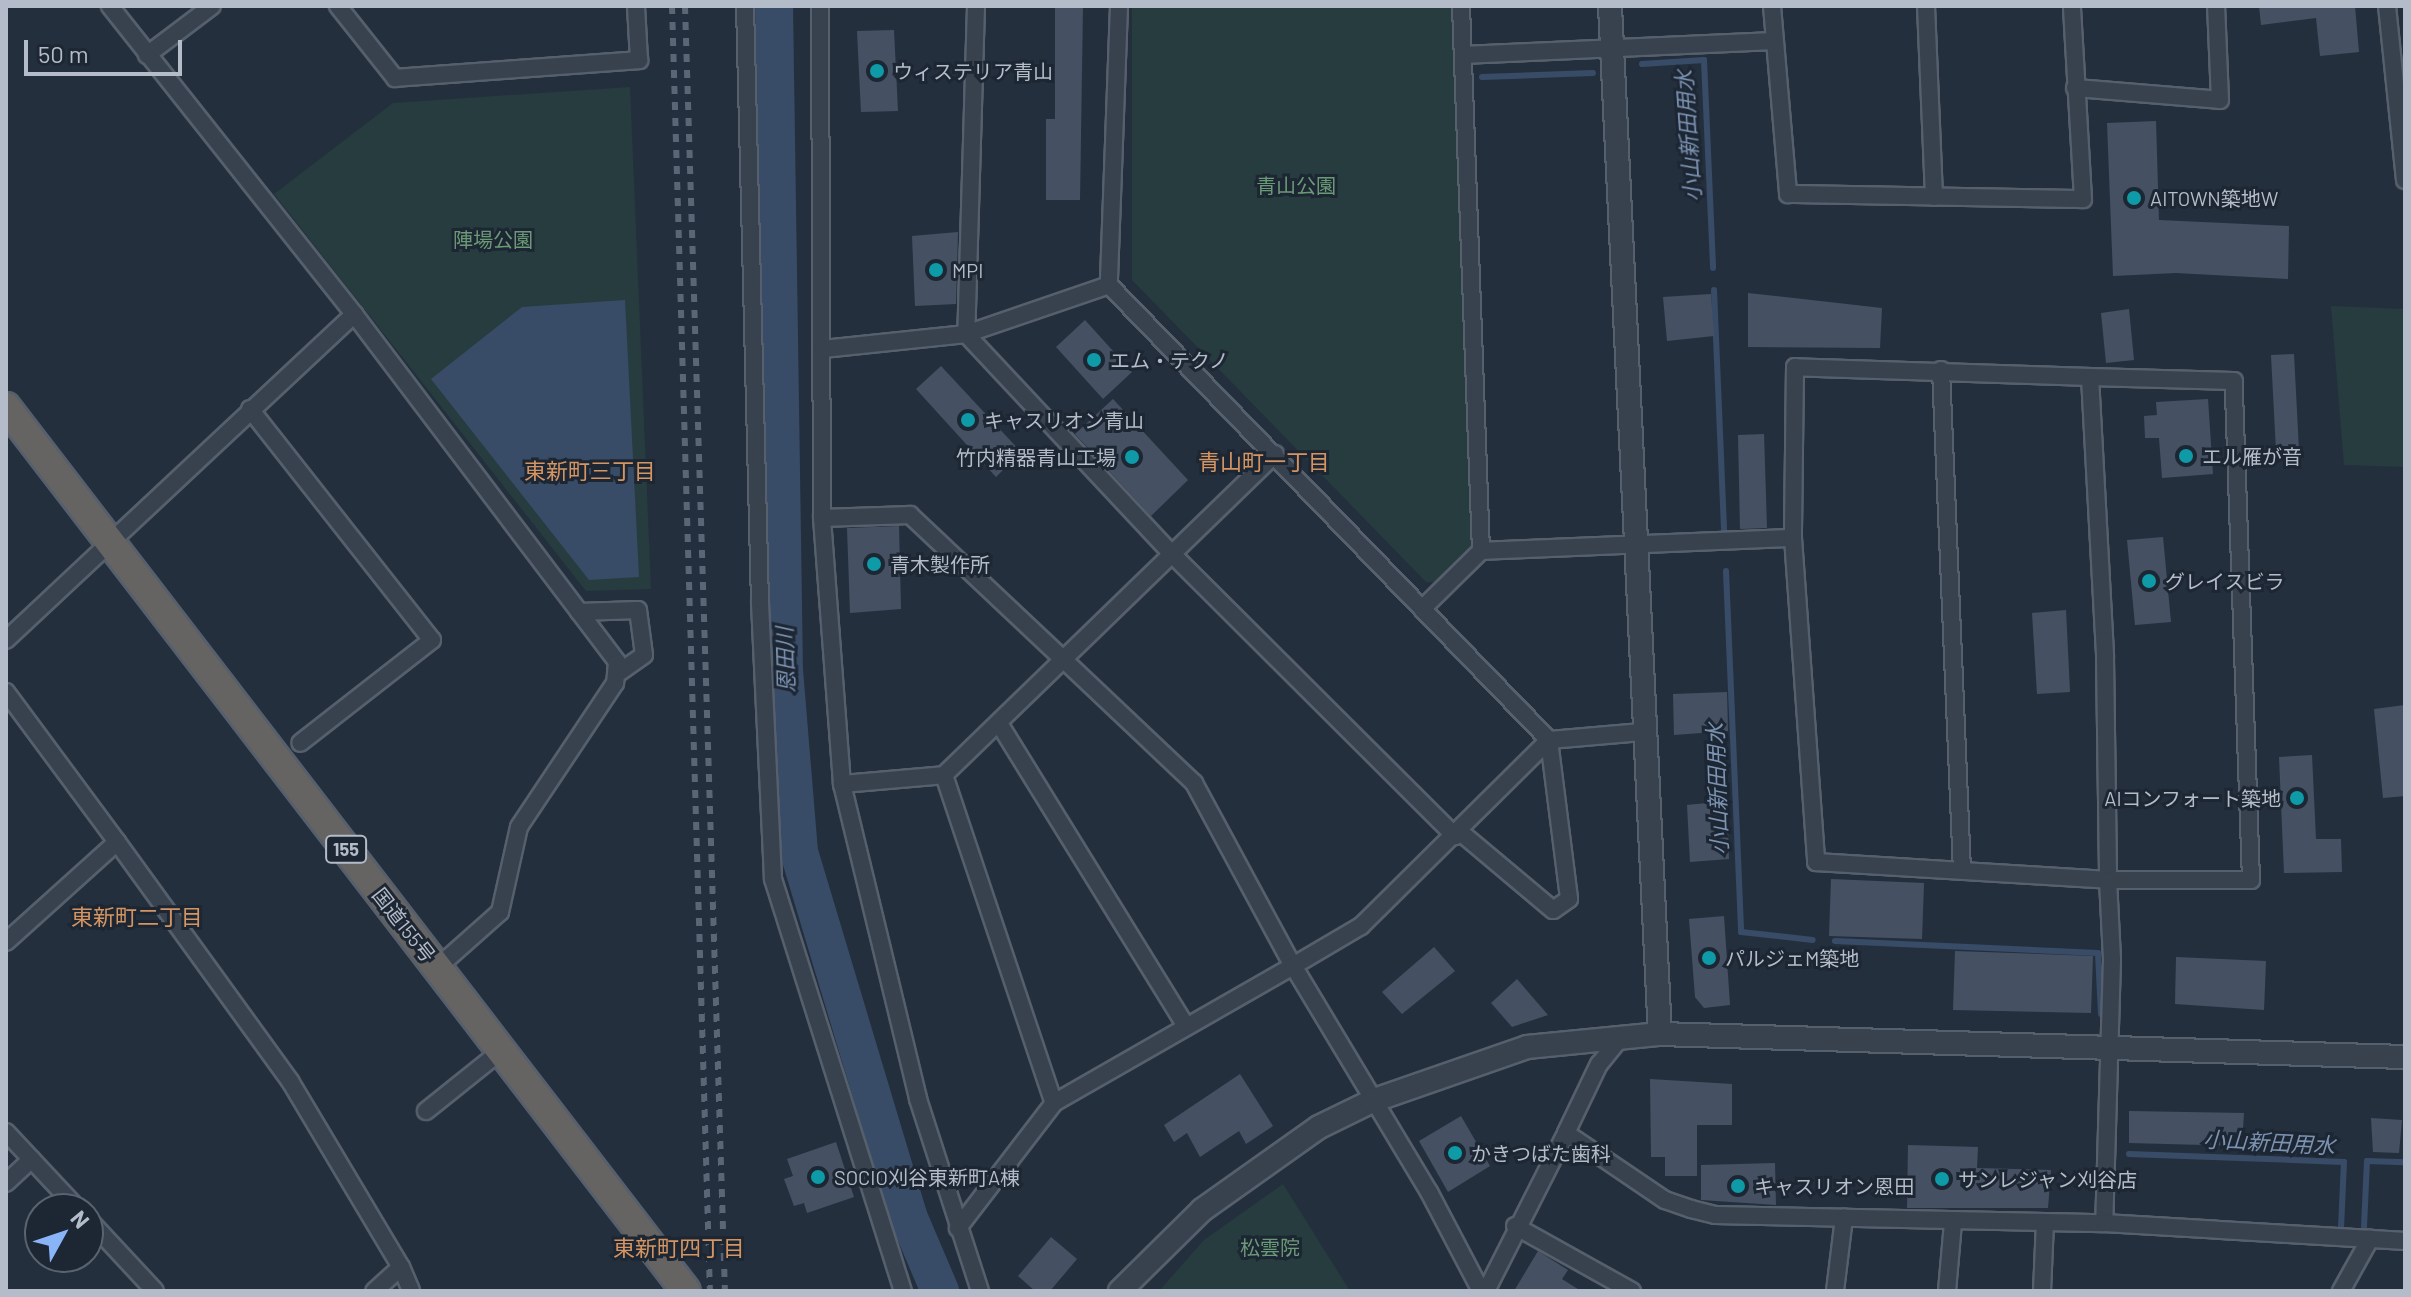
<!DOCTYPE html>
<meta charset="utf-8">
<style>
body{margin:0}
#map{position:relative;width:2411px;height:1297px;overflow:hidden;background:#242f3e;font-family:Barlow,"Noto Sans JP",sans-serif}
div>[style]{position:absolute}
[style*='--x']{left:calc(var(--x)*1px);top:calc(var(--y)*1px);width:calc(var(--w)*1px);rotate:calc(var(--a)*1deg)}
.green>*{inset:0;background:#263c3f}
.water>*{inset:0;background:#394c67}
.stream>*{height:6px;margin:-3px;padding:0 3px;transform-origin:3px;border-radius:3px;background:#394c67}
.river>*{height:38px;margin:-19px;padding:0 19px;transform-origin:19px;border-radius:19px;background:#394c67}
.building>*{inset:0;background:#455162}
.roads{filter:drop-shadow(2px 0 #565f6c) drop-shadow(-2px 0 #565f6c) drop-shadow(0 2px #565f6c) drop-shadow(0 -2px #565f6c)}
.minor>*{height:16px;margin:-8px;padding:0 8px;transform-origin:8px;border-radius:8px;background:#38414e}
.tertiary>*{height:22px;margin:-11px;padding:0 11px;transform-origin:11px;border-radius:11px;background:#38414e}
.trunk>*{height:28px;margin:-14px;padding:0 14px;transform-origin:14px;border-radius:14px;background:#656462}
.rail>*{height:6px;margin-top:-3px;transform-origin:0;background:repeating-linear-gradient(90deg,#5a6575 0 8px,transparent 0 16px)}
.dots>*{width:22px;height:22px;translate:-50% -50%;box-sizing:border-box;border:4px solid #1d2633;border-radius:50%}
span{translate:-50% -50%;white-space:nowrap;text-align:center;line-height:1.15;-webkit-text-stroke:6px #1d2633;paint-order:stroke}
.shield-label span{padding:2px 6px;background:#1d2633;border:2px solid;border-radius:6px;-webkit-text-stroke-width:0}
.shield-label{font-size:18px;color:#b4bcc9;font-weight:700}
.poi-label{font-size:20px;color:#b4bcc9}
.left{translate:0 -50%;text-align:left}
.right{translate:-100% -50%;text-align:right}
.park-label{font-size:20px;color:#6b9a76}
.street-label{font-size:20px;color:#b4bcc9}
.water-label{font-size:22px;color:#7c92b1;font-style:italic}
.neighbourhood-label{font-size:22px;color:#d59563}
.frame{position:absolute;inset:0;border:8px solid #b4bcc9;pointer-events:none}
.north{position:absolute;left:24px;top:1193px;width:80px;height:80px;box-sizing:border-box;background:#1d2633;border:2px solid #59626f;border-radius:50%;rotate:50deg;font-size:22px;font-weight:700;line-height:32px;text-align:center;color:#b4bcc9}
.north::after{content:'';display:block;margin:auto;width:28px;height:36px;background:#8ab4f8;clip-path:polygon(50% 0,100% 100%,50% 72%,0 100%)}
.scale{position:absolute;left:24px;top:40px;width:158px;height:36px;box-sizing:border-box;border:4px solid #b4bcc9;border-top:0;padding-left:10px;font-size:24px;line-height:28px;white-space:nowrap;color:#b4bcc9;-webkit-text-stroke:6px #1d2633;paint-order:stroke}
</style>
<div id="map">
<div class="green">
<div style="clip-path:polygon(1132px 6px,1453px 6px,1476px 550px,1439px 583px,1426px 582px,1132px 280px)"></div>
<div style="clip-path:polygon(630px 87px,651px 589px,586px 591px,274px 194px,393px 103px)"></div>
<div style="clip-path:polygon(2331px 306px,2405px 309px,2405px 467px,2344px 465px)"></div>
<div style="clip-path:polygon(1283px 1184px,1350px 1291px,1159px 1291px,1204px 1240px)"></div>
</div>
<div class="water">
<div style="clip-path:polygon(625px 300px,639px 577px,589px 580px,431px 379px,522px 307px)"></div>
</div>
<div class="stream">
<div style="--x:1642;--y:64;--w:62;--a:-3.7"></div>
<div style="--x:1704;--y:60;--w:208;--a:87.5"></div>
<div style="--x:1482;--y:77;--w:111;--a:-2.1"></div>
<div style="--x:1714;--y:290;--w:243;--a:87.6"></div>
<div style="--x:1726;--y:571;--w:361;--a:87.6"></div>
<div style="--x:1741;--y:932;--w:72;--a:6.3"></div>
<div style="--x:1835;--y:941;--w:263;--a:2.6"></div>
<div style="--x:2098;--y:953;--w:61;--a:87.2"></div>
<div style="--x:2129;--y:1154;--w:215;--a:2.1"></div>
<div style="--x:2344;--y:1162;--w:65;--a:92.6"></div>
<div style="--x:2364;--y:1227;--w:66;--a:-87.4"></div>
<div style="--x:2367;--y:1161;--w:38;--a:2"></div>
</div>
<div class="river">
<div style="--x:774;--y:6;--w:664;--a:89.14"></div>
<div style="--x:784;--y:670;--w:183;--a:85.3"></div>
<div style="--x:799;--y:852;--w:380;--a:73.3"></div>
<div style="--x:908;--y:1216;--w:82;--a:66.9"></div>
</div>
<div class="building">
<div style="clip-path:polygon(1055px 6px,1083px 6px,1080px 200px,1046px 200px,1046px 119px,1055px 119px)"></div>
<div style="clip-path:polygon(2259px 6px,2355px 6px,2359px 52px,2320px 56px,2316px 18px,2261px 25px)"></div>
<div style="clip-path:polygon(894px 30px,898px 111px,861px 112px,857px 31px)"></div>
<div style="clip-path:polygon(2156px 121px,2159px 220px,2289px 226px,2288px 279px,2176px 273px,2113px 276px,2107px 123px)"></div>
<div style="clip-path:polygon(958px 232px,956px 304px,915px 306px,912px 236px)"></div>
<div style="clip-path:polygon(1748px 293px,1882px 308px,1880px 348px,1748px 347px)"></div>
<div style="clip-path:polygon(1711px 294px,1714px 336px,1667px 341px,1663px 297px)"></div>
<div style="clip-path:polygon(2129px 309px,2134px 360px,2106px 363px,2101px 313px)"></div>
<div style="clip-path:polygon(1085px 320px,1132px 372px,1103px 399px,1056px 347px)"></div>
<div style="clip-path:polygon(2294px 354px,2299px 450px,2276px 451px,2271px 355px)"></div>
<div style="clip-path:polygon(941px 366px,1021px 452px,996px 477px,916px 389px)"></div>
<div style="clip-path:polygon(1113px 399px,1188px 480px,1151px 516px,1075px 434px)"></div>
<div style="clip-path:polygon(2208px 399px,2213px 474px,2162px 478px,2159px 438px,2145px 438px,2144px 416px,2157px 415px,2156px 402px)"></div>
<div style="clip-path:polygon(1764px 434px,1767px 528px,1740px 529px,1738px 435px)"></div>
<div style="clip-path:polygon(899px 526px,901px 609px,850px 613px,847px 528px)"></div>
<div style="clip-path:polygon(2163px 537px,2171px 622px,2135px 625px,2127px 540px)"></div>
<div style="clip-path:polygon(2066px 610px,2070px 692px,2037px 694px,2032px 613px)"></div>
<div style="clip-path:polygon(1727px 692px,1728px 731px,1674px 735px,1673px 694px)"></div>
<div style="clip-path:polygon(2405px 705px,2405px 796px,2383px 798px,2374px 709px)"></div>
<div style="clip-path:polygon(2312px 755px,2316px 839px,2341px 839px,2342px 872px,2284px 873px,2279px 757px)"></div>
<div style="clip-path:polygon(1727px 801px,1729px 859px,1690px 862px,1687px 805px)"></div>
<div style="clip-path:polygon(1831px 879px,1924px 883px,1922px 939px,1829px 936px)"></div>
<div style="clip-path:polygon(1724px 916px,1730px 1005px,1704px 1008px,1695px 997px,1689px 919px)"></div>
<div style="clip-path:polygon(1434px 947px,1455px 971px,1402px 1014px,1382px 992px)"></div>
<div style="clip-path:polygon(1955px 951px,2093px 956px,2091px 1013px,1953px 1010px)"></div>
<div style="clip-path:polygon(2176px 957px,2266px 961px,2264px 1010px,2175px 1004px)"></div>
<div style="clip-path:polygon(1517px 979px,1548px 1015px,1512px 1027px,1491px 1003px)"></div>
<div style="clip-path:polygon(1240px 1074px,1273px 1126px,1246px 1144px,1239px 1131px,1200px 1157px,1187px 1133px,1174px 1142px,1164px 1125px)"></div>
<div style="clip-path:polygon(1650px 1079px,1732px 1084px,1732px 1125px,1697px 1125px,1697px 1176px,1665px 1176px,1665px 1157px,1651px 1157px)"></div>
<div style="clip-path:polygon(2129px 1111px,2244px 1113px,2242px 1146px,2129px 1143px)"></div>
<div style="clip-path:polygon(1461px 1116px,1490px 1166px,1448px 1192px,1419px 1141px)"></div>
<div style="clip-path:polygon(2371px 1118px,2402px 1120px,2399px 1153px,2373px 1152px)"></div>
<div style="clip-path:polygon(836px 1142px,854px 1197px,807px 1213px,804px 1203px,794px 1206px,784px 1179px,793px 1176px,787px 1159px)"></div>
<div style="clip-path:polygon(1908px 1145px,1978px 1147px,1977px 1168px,2051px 1170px,2048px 1208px,1907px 1208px)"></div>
<div style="clip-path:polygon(1775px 1163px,1776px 1205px,1701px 1200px,1701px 1165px)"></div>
<div style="clip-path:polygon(1051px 1237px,1077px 1259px,1050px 1291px,1035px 1291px,1018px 1276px)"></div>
<div style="clip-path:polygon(1538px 1251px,1568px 1270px,1562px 1279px,1581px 1291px,1514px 1291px)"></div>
</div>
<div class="roads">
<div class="minor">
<div style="--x:338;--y:6;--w:92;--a:51.6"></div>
<div style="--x:395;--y:78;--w:245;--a:-4.2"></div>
<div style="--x:639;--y:60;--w:54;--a:-93.2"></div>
<div style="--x:745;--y:6;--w:597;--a:88.56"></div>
<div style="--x:760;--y:603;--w:276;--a:87.3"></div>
<div style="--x:773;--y:879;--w:432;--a:72.5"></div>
<div style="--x:820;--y:6;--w:512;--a:89.78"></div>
<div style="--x:822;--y:518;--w:267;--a:85.7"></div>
<div style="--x:842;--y:784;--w:324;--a:76.4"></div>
<div style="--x:918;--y:1099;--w:202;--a:72.1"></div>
<div style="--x:976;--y:6;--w:328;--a:91.7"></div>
<div style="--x:966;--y:334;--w:151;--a:-18.9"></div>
<div style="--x:1119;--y:6;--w:279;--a:92.1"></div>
<div style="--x:1109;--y:285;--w:633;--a:45.96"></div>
<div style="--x:1549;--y:740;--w:160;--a:82.8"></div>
<div style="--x:1569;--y:899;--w:19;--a:145"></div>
<div style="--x:1553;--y:910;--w:121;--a:-140"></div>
<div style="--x:1461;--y:6;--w:545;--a:87.9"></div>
<div style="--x:1481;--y:551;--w:312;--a:-2.4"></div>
<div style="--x:1772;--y:6;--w:189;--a:85.1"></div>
<div style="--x:1788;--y:194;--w:295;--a:1"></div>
<div style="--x:2083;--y:199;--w:193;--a:-93.3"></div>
<div style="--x:1926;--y:6;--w:191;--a:87.6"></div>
<div style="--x:2387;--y:6;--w:175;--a:84.1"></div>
<div style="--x:147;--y:55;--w:81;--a:-37"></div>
<div style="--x:1465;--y:55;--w:307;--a:-2.6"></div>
<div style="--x:2075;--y:88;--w:145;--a:4.7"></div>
<div style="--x:2220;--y:100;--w:94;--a:-92.4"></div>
<div style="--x:354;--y:314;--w:436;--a:52.9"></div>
<div style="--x:617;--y:662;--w:21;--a:95"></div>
<div style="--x:615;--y:683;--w:173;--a:123.7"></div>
<div style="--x:519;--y:827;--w:87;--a:102.6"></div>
<div style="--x:500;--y:912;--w:84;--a:138.4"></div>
<div style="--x:823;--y:349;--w:144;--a:-6"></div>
<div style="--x:966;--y:334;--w:301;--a:46.9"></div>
<div style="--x:1172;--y:554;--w:400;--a:44.9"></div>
<div style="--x:1941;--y:370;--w:499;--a:87.6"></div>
<div style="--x:2090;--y:377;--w:295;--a:-178.1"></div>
<div style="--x:1795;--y:367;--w:171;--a:90.7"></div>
<div style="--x:1793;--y:538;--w:325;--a:85.9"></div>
<div style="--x:1816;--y:862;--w:293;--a:3.5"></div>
<div style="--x:2108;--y:880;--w:143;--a:0"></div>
<div style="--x:2251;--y:880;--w:499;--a:-92"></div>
<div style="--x:2234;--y:381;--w:144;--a:-178.4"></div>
<div style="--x:2090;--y:377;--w:281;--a:86.9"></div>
<div style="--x:2105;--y:658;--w:222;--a:89.2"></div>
<div style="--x:2108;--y:880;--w:80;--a:87.1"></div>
<div style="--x:2112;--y:960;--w:263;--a:91.7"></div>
<div style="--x:250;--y:409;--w:294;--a:51.8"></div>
<div style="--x:432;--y:640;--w:167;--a:142"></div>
<div style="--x:822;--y:518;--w:88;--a:-2"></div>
<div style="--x:910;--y:515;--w:212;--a:43.3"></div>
<div style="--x:1064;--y:660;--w:179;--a:43.4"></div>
<div style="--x:1194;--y:783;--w:208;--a:61.6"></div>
<div style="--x:1293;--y:966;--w:275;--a:150.2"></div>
<div style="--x:1054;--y:1103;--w:158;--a:127.5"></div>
<div style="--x:1422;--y:609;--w:83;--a:-44.5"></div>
<div style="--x:579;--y:612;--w:59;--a:-1.9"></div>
<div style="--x:638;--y:610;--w:45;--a:82.4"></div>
<div style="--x:644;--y:655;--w:32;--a:145"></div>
<div style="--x:6;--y:640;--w:477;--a:-43.1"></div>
<div style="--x:354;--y:314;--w:393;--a:-128.4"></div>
<div style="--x:6;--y:692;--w:187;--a:53.5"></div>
<div style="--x:117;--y:842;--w:149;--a:138"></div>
<div style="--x:1000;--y:725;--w:352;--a:58.3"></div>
<div style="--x:944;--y:775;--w:346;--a:71.5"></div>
<div style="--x:842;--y:784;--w:102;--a:-5"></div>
<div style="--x:944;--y:775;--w:461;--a:-44.1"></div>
<div style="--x:117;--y:842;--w:295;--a:54.1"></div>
<div style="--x:290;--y:1081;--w:217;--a:59.2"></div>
<div style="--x:401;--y:1267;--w:36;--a:138"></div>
<div style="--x:1622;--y:1036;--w:36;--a:129"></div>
<div style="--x:1599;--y:1064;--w:76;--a:115.6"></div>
<div style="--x:1566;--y:1133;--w:120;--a:34.1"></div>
<div style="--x:1665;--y:1200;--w:28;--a:19"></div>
<div style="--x:1691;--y:1209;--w:25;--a:14"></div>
<div style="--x:1715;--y:1215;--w:389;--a:1.2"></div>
<div style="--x:2104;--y:1223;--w:302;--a:3.4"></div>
<div style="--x:426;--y:1111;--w:96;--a:-38.7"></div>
<div style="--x:6;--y:1132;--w:105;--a:46.9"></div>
<div style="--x:6;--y:1183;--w:35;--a:-43"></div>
<div style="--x:88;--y:1219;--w:98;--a:47.1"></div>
<div style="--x:1515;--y:1226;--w:134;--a:29.1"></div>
<div style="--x:401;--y:1267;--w:26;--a:67"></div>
<div style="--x:1481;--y:1291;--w:112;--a:-117.7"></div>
<div style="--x:1429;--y:1192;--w:264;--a:-121"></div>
<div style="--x:1293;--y:966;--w:79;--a:-30.5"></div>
<div style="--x:1361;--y:926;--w:264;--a:-44.7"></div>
<div style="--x:1549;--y:740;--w:94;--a:-4.9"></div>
<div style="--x:1486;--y:1291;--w:177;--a:-63.1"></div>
<div style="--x:1835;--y:1291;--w:74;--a:-83"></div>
<div style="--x:1947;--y:1291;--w:68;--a:-85"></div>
<div style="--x:2042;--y:1291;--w:68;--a:-87.5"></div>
<div style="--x:2341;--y:1291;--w:60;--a:-60.9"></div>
</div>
<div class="tertiary">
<div style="--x:1610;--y:6;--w:1029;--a:87.22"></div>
<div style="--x:1120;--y:1291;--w:115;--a:-44.6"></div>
<div style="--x:1202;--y:1210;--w:143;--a:-35.4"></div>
<div style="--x:1319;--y:1127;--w:59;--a:-26.1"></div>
<div style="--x:1372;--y:1101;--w:164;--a:-19.2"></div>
<div style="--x:1527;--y:1047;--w:134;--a:-5.6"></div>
<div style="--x:1660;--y:1034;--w:745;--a:1.77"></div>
</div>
<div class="trunk">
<div style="--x:6;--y:407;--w:1115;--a:52.43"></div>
</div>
</div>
<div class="rail">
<div style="--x:672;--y:6;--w:1286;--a:88.31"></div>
<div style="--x:685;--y:6;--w:1286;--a:88.22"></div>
</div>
<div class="dots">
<div style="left:877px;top:71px;background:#0f9aa8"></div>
<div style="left:2134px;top:198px;background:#0f9aa8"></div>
<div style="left:936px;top:270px;background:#0f9aa8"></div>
<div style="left:1094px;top:360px;background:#0f9aa8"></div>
<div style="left:968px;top:420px;background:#0f9aa8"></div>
<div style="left:2186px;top:456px;background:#0f9aa8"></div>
<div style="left:1132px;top:457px;background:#0f9aa8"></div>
<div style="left:874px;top:564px;background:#0f9aa8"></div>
<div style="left:2149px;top:581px;background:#0f9aa8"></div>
<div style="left:2297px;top:798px;background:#0f9aa8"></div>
<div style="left:1709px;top:958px;background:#0f9aa8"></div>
<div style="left:1455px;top:1153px;background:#0f9aa8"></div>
<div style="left:818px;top:1177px;background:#0f9aa8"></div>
<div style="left:1942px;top:1179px;background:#0f9aa8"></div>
<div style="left:1738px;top:1186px;background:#0f9aa8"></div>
</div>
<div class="shield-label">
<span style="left:346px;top:849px">155</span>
</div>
<div class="poi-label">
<span class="left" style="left:893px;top:71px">ウィステリア青山</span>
<span class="left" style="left:2150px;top:198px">AITOWN築地W</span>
<span class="left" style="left:952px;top:270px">MPI</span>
<span class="left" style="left:1110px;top:360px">エム・テクノ</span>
<span class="left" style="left:984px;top:420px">キャスリオン青山</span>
<span class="left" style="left:2202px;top:456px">エル雁が音</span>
<span class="right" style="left:1116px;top:457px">竹内精器青山工場</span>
<span class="left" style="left:890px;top:564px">青木製作所</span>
<span class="left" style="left:2165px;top:581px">グレイスビラ</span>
<span class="right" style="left:2281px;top:798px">AIコンフォート築地</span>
<span class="left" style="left:1725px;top:958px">パルジェM築地</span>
<span class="left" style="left:1471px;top:1153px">かきつばた歯科</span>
<span class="left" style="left:834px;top:1177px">SOCIO刈谷東新町A棟</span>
<span class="left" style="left:1958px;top:1179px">サンレジャン刈谷店</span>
<span class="left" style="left:1754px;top:1186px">キャスリオン恩田</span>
</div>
<div class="park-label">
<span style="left:1296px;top:185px">青山公園</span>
<span style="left:493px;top:239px">陣場公園</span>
<span style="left:1270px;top:1247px">松雲院</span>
</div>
<div class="street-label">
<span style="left:404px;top:925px;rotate:52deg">国道155号</span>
</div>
<div class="water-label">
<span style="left:1688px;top:136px;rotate:-94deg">小山新田用水</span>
<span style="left:785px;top:660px;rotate:-92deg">恩田川</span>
<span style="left:1717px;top:789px;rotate:-92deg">小山新田用水</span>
<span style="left:2269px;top:1142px;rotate:3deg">小山新田用水</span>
</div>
<div class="neighbourhood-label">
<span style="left:1264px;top:462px">青山町一丁目</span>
<span style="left:590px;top:471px">東新町三丁目</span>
<span style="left:137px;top:917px">東新町二丁目</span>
<span style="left:679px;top:1248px">東新町四丁目</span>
</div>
<div class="frame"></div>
<div class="north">N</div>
<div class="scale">50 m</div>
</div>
